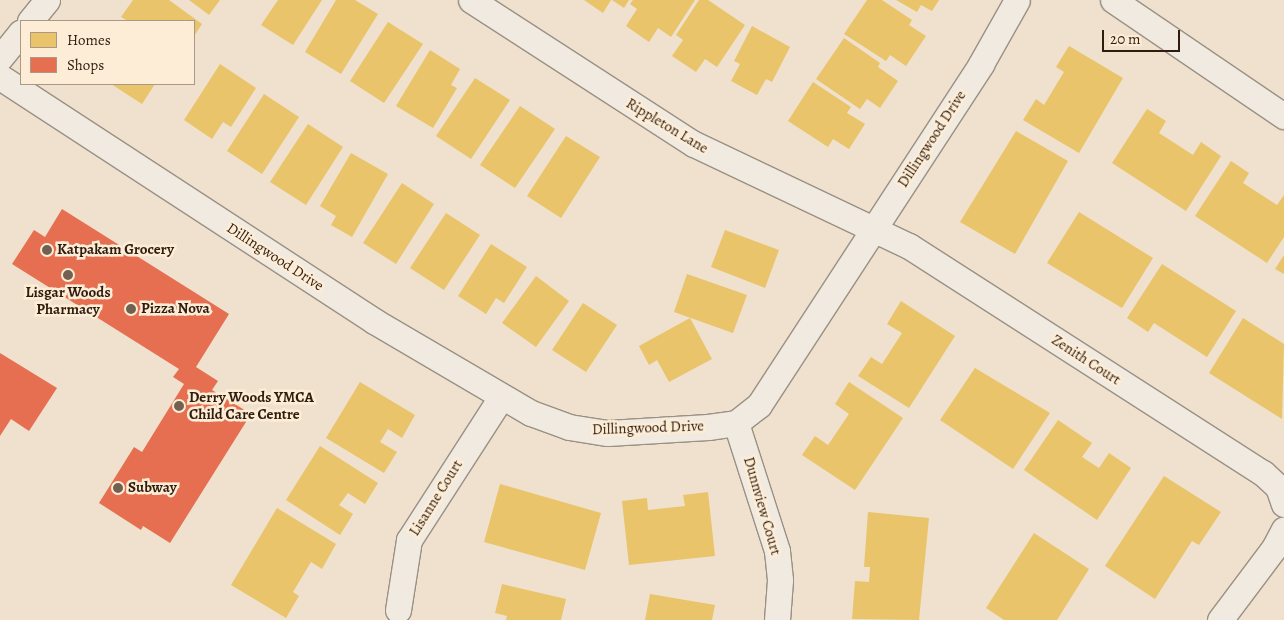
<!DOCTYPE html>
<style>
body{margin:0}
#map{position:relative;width:1284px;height:620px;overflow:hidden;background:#efe1cd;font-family:Alegreya,serif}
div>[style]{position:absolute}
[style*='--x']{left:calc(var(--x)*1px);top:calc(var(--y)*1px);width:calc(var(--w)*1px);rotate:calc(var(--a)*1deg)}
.homes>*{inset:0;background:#e9c46a}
.shops>*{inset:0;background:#e76f51}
.roads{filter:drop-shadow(1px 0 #9a9083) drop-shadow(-1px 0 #9a9083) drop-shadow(0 1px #9a9083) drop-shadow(0 -1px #9a9083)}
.minor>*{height:25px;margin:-12.5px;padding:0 12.5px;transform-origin:12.5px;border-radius:12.5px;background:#f0eae0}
.dots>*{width:14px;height:14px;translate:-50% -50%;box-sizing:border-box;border:2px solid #fdedd6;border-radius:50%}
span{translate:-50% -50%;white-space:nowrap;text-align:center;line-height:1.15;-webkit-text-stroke:5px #fdedd6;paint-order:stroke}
.street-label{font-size:15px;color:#2f1c0e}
.poi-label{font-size:15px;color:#2f1c0e;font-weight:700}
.left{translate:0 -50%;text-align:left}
.legend{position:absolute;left:20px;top:20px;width:175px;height:65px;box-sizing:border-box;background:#fdedd6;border:1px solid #ab9986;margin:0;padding:6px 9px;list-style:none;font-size:15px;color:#2f1c0e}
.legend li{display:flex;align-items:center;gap:10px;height:25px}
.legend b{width:25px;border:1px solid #ab9986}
.scale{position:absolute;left:1102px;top:30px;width:78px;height:22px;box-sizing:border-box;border:2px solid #2f1c0e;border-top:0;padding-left:6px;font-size:15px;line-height:18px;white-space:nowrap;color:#2f1c0e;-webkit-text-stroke:4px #fdedd6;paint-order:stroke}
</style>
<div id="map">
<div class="homes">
<div style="clip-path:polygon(133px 0,169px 0,202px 24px,194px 36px,194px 21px,128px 21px,121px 17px)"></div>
<div style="clip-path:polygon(189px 0,220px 0,209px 15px)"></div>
<div style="clip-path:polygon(278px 0,322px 0,293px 45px,261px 25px)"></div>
<div style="clip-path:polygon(336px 0,355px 0,378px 14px,341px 74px,305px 52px)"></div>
<div style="clip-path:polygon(584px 0,611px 0,603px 13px)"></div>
<div style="clip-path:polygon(612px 0,629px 0,624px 8px)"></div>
<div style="clip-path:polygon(633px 0,695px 0,671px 37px,658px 28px,649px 42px,626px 26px,637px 9px,630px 4px)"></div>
<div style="clip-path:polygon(699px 0,708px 0,745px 25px,717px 67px,705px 59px,696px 72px,672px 56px,683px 40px,676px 35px)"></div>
<div style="clip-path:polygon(867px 0,882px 0,912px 20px,909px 25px,926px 36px,906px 66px,890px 55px,886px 61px,844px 34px)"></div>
<div style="clip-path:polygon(896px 0,939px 0,932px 11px,921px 5px,917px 12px)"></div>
<div style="clip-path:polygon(388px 22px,423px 44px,384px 103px,350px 81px)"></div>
<div style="clip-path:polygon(752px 26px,790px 47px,772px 82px,766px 79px,757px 95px,731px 81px,740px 64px,734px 61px)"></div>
<div style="clip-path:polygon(844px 38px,880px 63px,878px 67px,898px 81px,880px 108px,867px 99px,860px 109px,816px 79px)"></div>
<div style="clip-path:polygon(1069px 46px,1123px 78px,1079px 153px,1023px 120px,1036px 99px,1044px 105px,1064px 72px,1056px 67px)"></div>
<div style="clip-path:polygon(430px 50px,460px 69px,451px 85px,457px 88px,433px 128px,396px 106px)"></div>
<div style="clip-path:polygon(220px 64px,256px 88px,231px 127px,223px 122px,212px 139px,184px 120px)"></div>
<div style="clip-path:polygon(475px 78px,510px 100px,471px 159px,436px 136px)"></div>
<div style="clip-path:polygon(813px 82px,851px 107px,847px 113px,865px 124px,849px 149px,833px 139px,828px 147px,788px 121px)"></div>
<div style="clip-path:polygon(111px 84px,155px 84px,142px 104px)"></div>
<div style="clip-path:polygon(264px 94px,299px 117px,262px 174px,227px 151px)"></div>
<div style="clip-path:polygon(520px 106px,555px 129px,515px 188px,480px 165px)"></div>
<div style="clip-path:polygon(1147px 109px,1166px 121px,1159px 133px,1193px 155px,1201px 142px,1221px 156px,1186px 211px,1112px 163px)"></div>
<div style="clip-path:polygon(308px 124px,343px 147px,306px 205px,270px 182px)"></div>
<div style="clip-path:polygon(1016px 131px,1068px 161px,1015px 254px,960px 222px)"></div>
<div style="clip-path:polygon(566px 136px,600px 157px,561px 218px,527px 196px)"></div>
<div style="clip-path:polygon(351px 153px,388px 174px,352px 237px,331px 225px,336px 216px,320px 206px)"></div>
<div style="clip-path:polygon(1231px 161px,1249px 173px,1243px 183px,1277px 205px,1284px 195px,1284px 237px,1267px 263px,1195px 216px)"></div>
<div style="clip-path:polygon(402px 183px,434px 204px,396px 264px,363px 243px)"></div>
<div style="clip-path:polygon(1079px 212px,1153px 258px,1122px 308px,1047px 263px)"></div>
<div style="clip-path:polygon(446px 213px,480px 235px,444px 290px,410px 268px)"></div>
<div style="clip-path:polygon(725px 230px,779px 250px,765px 288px,711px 267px)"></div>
<div style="clip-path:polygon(491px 244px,527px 267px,504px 303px,496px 298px,486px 314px,458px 296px)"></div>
<div style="clip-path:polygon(1284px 255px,1284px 274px,1275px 269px)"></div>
<div style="clip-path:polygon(1162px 264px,1236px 311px,1207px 357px,1154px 323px,1148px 332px,1127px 318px)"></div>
<div style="clip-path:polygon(687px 274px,747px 295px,733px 333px,674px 312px)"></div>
<div style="clip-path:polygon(536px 276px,569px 301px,536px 347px,502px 323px)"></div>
<div style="clip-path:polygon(901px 301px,955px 336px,909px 408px,858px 376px,871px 357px,882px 364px,902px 333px,887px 324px)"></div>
<div style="clip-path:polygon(583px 303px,617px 325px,586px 372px,552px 350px)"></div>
<div style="clip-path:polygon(690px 318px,712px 359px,669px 382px,657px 360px,649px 365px,639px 346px)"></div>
<div style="clip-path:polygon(1243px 318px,1284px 344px,1282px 419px,1209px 373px)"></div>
<div style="clip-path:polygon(975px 368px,1050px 413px,1013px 469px,940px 420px)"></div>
<div style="clip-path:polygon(360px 382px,415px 415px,402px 438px,388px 429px,380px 442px,397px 452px,384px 473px,326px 438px)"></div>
<div style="clip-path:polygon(849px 382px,903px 418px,855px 490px,802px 455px,815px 436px,828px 445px,849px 414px,835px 404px)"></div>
<div style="clip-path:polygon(1058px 420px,1092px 443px,1082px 457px,1099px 468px,1109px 453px,1131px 468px,1097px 520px,1024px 470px)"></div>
<div style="clip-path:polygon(320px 446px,378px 483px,365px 504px,348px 493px,339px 505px,353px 514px,340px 535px,286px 500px)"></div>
<div style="clip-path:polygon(1164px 476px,1221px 512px,1199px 545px,1192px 541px,1155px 599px,1105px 566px)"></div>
<div style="clip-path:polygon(500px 484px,601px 513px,585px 570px,484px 542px)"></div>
<div style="clip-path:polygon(708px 492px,715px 556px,629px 565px,622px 501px,647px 498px,648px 510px,685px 506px,683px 495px)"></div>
<div style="clip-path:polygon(277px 508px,336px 544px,322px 569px,311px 562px,293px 592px,299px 596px,286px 618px,231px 585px)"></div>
<div style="clip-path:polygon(868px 512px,929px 518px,919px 620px,852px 619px,855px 581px,869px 582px,870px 567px,864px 567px)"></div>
<div style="clip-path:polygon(1034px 533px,1089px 569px,1057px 620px,1004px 620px,986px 608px)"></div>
<div style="clip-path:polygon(502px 584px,566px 599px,561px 620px,506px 620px,507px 616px,495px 613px)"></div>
<div style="clip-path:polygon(650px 594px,715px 605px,712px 620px,645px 620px)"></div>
</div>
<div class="shops">
<div style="clip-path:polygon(62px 209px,229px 314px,196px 367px,218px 381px,212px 390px,251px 414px,170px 543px,143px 526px,141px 530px,99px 503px,134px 447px,142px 452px,184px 384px,173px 377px,179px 369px,12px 264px,34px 230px,45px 237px)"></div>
<div style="clip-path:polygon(0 353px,57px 388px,29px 431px,11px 419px,0 436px)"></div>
</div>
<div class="roads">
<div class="minor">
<div style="--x:471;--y:0;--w:265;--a:32.9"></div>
<div style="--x:694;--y:144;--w:238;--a:25.4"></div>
<div style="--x:909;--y:246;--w:421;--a:32.7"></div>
<div style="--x:1263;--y:473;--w:21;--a:43"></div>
<div style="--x:1278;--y:487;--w:18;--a:71"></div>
<div style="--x:1113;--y:0;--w:207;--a:34.2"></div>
<div style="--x:30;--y:21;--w:27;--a:-51"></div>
<div style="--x:0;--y:58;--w:33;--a:-51"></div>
<div style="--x:0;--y:77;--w:447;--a:33.1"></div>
<div style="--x:374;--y:321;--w:182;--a:30.4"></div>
<div style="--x:531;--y:413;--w:40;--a:20.2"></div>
<div style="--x:569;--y:427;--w:39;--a:9"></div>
<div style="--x:608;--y:433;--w:100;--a:-3.4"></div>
<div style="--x:708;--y:427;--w:28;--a:-8"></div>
<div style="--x:736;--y:423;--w:29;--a:-38"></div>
<div style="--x:759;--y:405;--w:407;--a:-56.9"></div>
<div style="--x:981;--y:64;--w:73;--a:-60.6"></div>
<div style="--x:736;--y:423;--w:134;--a:72.2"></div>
<div style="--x:777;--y:551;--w:29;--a:84"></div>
<div style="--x:780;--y:580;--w:40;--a:94.3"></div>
<div style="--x:398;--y:610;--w:71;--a:-81.1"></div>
<div style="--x:409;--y:540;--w:170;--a:-57.2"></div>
<div style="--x:1220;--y:620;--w:90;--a:-53.1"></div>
<div style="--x:1274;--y:548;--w:21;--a:-62"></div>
</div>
</div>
<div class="dots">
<div style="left:47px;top:250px;background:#726151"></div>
<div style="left:68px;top:275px;background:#726151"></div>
<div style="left:131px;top:309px;background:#726151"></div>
<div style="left:179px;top:406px;background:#726151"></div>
<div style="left:118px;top:488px;background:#726151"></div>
</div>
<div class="street-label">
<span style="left:667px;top:126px;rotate:31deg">Rippleton Lane</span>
<span style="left:932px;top:139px;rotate:-57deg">Dillingwood Drive</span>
<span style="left:275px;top:257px;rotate:33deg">Dillingwood Drive</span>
<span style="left:1086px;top:360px;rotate:33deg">Zenith Court</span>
<span style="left:648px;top:428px;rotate:-2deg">Dillingwood Drive</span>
<span style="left:436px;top:498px;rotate:-58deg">Lisanne Court</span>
<span style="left:762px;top:506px;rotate:74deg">Dunnview Court</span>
</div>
<div class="poi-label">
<span class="left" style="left:57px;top:250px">Katpakam Grocery</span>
<span style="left:68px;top:301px">Lisgar Woods<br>Pharmacy</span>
<span class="left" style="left:141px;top:309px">Pizza Nova</span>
<span class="left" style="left:189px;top:406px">Derry Woods YMCA<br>Child Care Centre</span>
<span class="left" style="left:128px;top:488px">Subway</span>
</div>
<ul class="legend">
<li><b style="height:14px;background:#e9c46a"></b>Homes</li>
<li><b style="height:14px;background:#e76f51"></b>Shops</li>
</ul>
<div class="scale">20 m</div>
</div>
